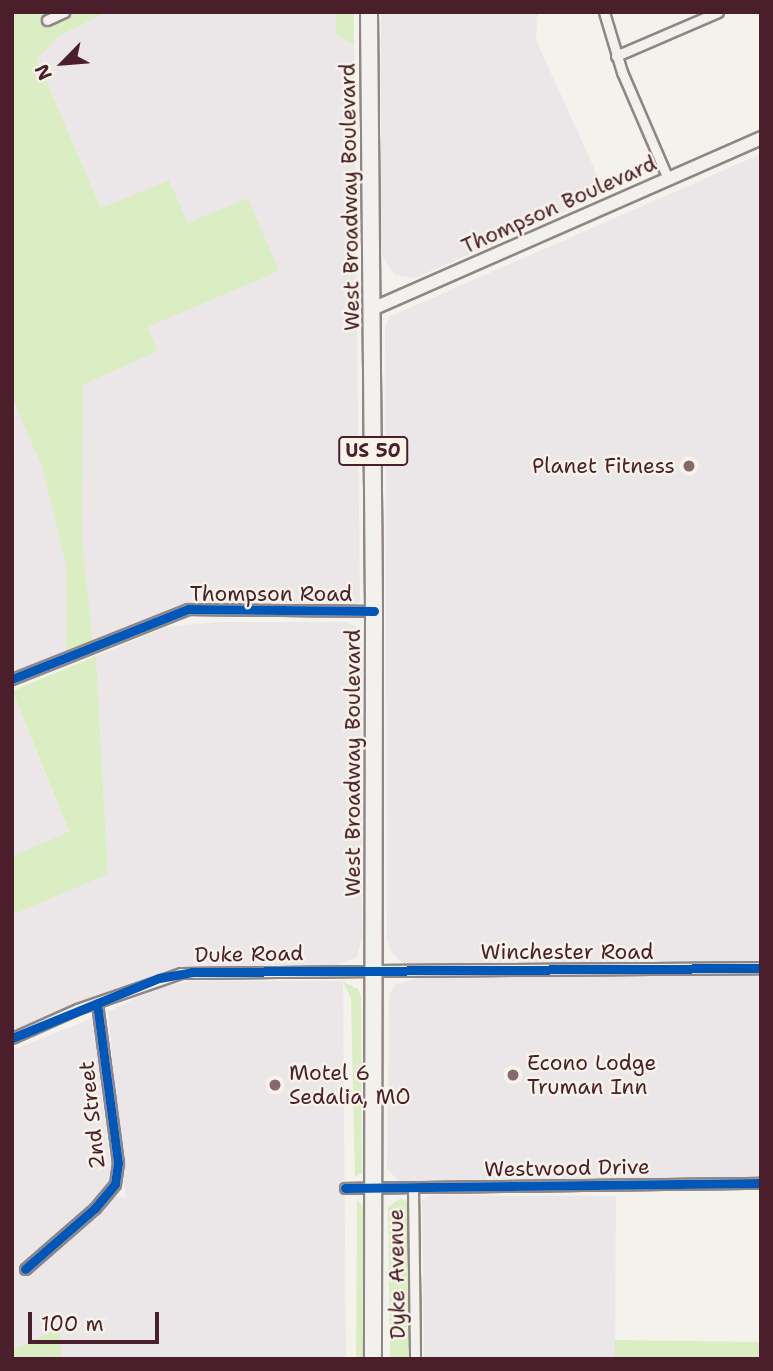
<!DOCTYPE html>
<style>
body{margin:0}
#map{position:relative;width:773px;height:1371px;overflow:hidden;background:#f4f2ec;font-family:"Shantell Sans",sans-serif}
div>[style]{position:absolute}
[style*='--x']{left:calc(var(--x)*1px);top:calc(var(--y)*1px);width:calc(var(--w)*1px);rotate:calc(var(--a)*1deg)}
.built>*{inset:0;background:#ebe7e9}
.green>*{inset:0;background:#dbedc3}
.roads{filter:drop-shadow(2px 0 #8f8685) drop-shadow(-2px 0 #8f8685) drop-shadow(0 2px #8f8685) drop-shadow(0 -2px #8f8685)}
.minor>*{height:9px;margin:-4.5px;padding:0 4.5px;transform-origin:4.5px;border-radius:4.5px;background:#f2f1ed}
.tertiary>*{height:10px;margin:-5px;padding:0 5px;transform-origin:5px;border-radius:5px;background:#f2f1ed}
.secondary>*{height:12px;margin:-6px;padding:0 6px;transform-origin:6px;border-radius:6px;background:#f2f1ed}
.trunk>*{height:16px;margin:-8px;padding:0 8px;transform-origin:8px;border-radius:8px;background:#f2f1ed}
.cycleway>*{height:9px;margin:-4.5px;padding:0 4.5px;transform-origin:4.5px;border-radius:4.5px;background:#0057b8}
.dots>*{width:19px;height:19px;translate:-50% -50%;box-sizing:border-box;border:4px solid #f7f3e8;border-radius:50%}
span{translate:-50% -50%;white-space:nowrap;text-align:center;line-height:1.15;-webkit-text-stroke:5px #f7f3e8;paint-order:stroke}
.shield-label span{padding:2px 5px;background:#f7f3e8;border:2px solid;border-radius:5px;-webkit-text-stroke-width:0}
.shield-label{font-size:19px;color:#4a1f2b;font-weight:700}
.street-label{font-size:21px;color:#4a1f2b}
.poi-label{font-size:21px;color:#4a1f2b}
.right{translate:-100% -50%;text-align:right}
.left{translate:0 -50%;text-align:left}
.frame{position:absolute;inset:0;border:14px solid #4a1f2b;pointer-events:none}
.north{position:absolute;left:28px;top:28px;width:70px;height:70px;-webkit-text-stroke:5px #f7f3e8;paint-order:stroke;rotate:245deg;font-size:19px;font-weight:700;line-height:28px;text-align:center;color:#4a1f2b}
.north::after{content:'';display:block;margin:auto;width:24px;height:32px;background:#4a1f2b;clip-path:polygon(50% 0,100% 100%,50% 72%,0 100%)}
.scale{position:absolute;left:28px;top:1312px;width:131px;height:32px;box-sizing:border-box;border:4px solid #4a1f2b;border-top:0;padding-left:9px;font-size:21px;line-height:24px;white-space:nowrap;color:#4a1f2b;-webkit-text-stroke:5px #f7f3e8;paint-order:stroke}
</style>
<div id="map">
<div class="built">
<div style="clip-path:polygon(107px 12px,336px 12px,336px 35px,354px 45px,360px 602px,355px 605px,204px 608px,171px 614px,93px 641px,82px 538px,83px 385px,158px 351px,148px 327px,279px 270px,188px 223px,169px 180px,101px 208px,37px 59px,58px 37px)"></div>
<div style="clip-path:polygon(381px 12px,538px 12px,536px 40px,606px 194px,415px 278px,394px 275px,381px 253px)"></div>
<div style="clip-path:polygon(761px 154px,761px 962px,405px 965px,391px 952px,387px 938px,385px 328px,389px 317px)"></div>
<div style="clip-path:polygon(15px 395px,42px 467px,66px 566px,66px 650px,12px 673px)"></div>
<div style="clip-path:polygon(217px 622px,347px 622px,361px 630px,362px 938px,357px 957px,339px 965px,173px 970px,12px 1035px,12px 915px,108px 873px,96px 656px,167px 627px)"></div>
<div style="clip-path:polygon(12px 692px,69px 833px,12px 856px)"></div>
<div style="clip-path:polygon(761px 975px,761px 1181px,401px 1183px,387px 1169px,389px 994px,396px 984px,421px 977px)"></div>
<div style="clip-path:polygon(190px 981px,343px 981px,346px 1359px,62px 1359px,60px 1329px,12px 1350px,12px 1050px,93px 1018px,114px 1196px,125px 1197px,108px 1012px,155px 988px)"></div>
<div style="clip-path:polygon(431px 1195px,616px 1196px,615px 1359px,424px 1359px,422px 1200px)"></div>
</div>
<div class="green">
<div style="clip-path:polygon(12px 12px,107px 12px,58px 37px,37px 59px,101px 208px,169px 180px,188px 223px,248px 198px,279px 271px,148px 327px,158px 351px,83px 385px,82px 538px,93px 641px,66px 650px,66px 566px,42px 467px,12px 397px)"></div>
<div style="clip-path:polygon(336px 12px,354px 12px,354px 45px,336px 35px)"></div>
<div style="clip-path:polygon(96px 656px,108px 874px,12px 915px,12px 856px,69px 832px,12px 691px)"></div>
<div style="clip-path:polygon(343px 982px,358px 989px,361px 997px,362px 1173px,355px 1177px,351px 998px)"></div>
<div style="clip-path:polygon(357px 1199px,363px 1207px,364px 1359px,356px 1359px)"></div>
<div style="clip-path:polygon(400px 1199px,407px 1201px,411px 1209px,412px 1359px,390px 1359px,388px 1207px)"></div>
<div style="clip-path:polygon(60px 1328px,62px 1359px,12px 1359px,12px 1350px)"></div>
<div style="clip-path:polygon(615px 1340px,761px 1342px,761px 1359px,615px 1359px)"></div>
</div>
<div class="roads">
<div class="minor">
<div style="--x:604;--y:12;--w:63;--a:73.3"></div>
<div style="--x:622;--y:72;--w:116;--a:66.7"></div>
<div style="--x:47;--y:20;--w:19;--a:-25"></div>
<div style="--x:616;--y:56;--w:111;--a:-23.3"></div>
<div style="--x:12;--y:679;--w:189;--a:-21.7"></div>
<div style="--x:188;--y:609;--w:186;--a:0.6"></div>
<div style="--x:12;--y:1038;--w:71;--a:-24"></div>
<div style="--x:77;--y:1009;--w:110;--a:-19.1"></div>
<div style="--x:181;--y:973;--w:193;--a:-0.6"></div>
<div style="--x:345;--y:1188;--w:416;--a:-0.7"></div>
<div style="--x:413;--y:1188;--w:171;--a:89.3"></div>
<div style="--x:25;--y:1269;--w:93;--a:-41.1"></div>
<div style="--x:95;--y:1208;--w:31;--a:-50"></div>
<div style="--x:115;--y:1184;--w:21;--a:-82"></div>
<div style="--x:118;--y:1163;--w:161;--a:-97.5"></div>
</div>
<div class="tertiary">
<div style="--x:374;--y:971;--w:387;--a:-0.4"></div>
</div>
<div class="secondary">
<div style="--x:372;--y:309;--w:425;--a:-23.7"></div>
</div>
<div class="trunk">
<div style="--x:369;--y:12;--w:599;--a:89.52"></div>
<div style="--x:374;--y:611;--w:748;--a:90.08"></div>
</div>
</div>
<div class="cycleway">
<div style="--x:12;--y:679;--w:189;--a:-21.7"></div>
<div style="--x:188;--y:609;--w:186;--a:0.6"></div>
<div style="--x:12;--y:1038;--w:159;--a:-22.2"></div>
<div style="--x:159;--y:978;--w:34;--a:-10"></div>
<div style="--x:192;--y:972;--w:569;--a:-0.4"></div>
<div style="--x:345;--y:1188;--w:416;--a:-0.7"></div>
<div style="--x:25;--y:1269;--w:93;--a:-41.1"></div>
<div style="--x:95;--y:1208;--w:31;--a:-50"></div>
<div style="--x:115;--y:1184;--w:21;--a:-82"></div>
<div style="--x:118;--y:1163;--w:161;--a:-97.5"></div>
</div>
<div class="dots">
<div style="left:689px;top:466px;background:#86696f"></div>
<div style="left:513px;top:1075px;background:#86696f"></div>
<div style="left:275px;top:1085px;background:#86696f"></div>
</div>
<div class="shield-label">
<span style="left:373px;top:451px">US 50</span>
</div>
<div class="street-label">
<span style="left:350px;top:197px;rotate:-91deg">West Broadway Boulevard</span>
<span style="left:559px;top:205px;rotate:-24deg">Thompson Boulevard</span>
<span style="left:271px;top:594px">Thompson Road</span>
<span style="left:353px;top:763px;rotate:-90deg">West Broadway Boulevard</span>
<span style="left:567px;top:952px">Winchester Road</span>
<span style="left:249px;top:954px;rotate:-1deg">Duke Road</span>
<span style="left:92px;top:1115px;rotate:-96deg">2nd Street</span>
<span style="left:567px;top:1168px;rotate:-1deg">Westwood Drive</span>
<span style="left:397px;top:1274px;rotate:-91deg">Dyke Avenue</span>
</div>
<div class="poi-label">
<span class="right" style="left:675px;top:466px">Planet Fitness</span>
<span class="left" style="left:527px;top:1075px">Econo Lodge<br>Truman Inn</span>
<span class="left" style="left:289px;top:1085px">Motel 6<br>Sedalia, MO</span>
</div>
<div class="frame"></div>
<div class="north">N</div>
<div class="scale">100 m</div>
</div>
